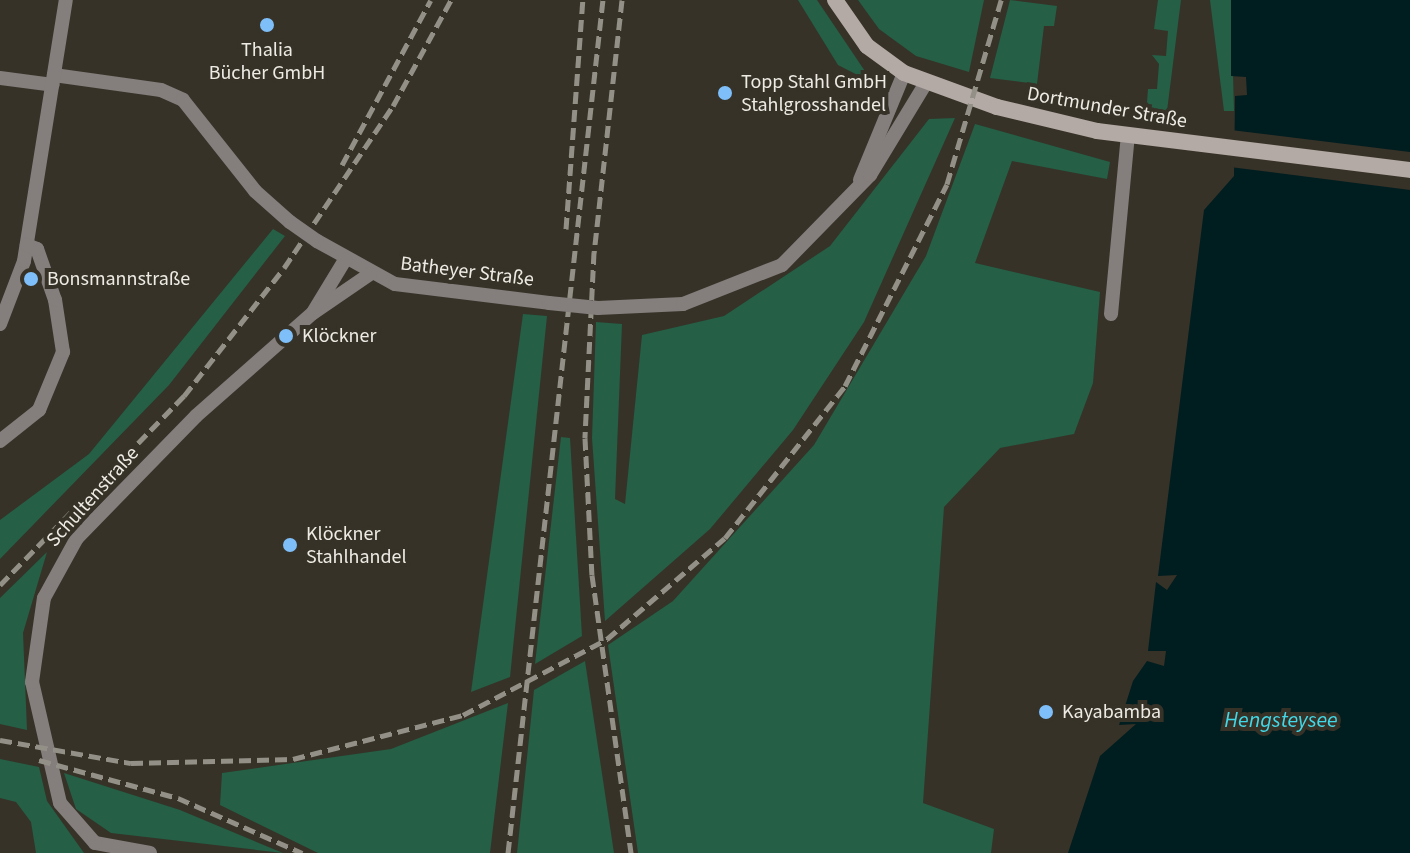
<!DOCTYPE html>
<meta charset="utf-8">
<style>
body{margin:0}
#map{position:relative;width:1410px;height:853px;overflow:hidden;background:#363227;font-family:"Source Sans 3",sans-serif}
div>[style]{position:absolute}
[style*='--x']{left:calc(var(--x)*1px);top:calc(var(--y)*1px);width:calc(var(--w)*1px);rotate:calc(var(--a)*1deg)}
.green>*{inset:0;background:#245f46}
.water>*{inset:0;background:#001d20}
.pier>*{inset:0;background:#363227}
.street>*{height:14px;margin:-7px;padding:0 7px;transform-origin:7px;border-radius:7px;background:#847e7c}
.secondary>*{height:16px;margin:-8px;padding:0 8px;transform-origin:8px;border-radius:8px;background:#b3a9a5}
.rail>*{height:5px;margin-top:-2.5px;transform-origin:0;background:repeating-linear-gradient(90deg,#939087 0 12px,transparent 0 18px)}
.street-bridge>*{height:14px;margin:-7px;padding:0 7px;transform-origin:7px;border-radius:7px;background:#847e7c}
.dots>*{width:22px;height:22px;translate:-50% -50%;box-sizing:border-box;border:4px solid #363227;border-radius:50%}
span{translate:-50% -50%;white-space:nowrap;text-align:center;line-height:1.15;-webkit-text-stroke:8px #363227;paint-order:stroke}
.poi-label{font-size:20px;color:#edebe4}
.left{translate:0 -50%;text-align:left}
.street-label{font-size:20px;color:#edebe4}
.water-label{font-size:22px;color:#41d9e8;font-style:italic}
</style>
<div id="map">
<div class="green">
<div style="clip-path:polygon(798px 0,817px 0,873px 83px,838px 65px)"></div>
<div style="clip-path:polygon(858px 0,984px 0,969px 72px,916px 56px,879px 29px)"></div>
<div style="clip-path:polygon(1010px 0,1057px 6px,1054px 26px,1044px 26px,1037px 84px,990px 78px)"></div>
<div style="clip-path:polygon(1158px 0,1181px 0,1167px 111px,1160px 119px,1147px 102px,1148px 89px,1157px 89px,1159px 64px,1152px 55px,1166px 56px,1168px 31px,1154px 29px)"></div>
<div style="clip-path:polygon(1210px 0,1231px 0,1234px 111px,1224px 111px)"></div>
<div style="clip-path:polygon(955px 118px,864px 322px,793px 430px,710px 529px,605px 621px,592px 438px,596px 322px,622px 324px,615px 499px,625px 504px,642px 335px,724px 316px,830px 246px,929px 119px)"></div>
<div style="clip-path:polygon(975px 124px,1110px 162px,1107px 179px,1012px 161px,975px 263px,1100px 292px,1093px 383px,1074px 434px,1000px 448px,944px 507px,923px 803px,994px 829px,991px 853px,638px 853px,608px 645px,673px 601px,814px 445px,926px 256px)"></div>
<div style="clip-path:polygon(273px 229px,285px 236px,169px 385px,0 559px,0 520px,89px 454px)"></div>
<div style="clip-path:polygon(523px 314px,547px 316px,510px 677px,471px 692px)"></div>
<div style="clip-path:polygon(561px 437px,570px 438px,582px 636px,535px 664px)"></div>
<div style="clip-path:polygon(47px 552px,23px 633px,27px 730px,0 724px,0 598px)"></div>
<div style="clip-path:polygon(585px 661px,614px 853px,517px 853px,534px 690px)"></div>
<div style="clip-path:polygon(508px 703px,490px 853px,318px 853px,220px 805px,222px 773px,391px 749px)"></div>
<div style="clip-path:polygon(0 759px,39px 767px,47px 801px,84px 853px,36px 853px,31px 822px,16px 802px,0 798px)"></div>
<div style="clip-path:polygon(64px 773px,180px 810px,283px 853px,111px 833px,76px 809px)"></div>
</div>
<div class="water">
<div style="clip-path:polygon(1231px 0,1410px 0,1410px 853px,1068px 853px,1100px 756px,1136px 724px,1119px 725px,1133px 681px,1147px 661px,1164px 666px,1166px 651px,1148px 651px,1156px 582px,1167px 590px,1177px 575px,1158px 576px,1204px 210px,1234px 176px,1235px 96px,1247px 95px,1246px 77px,1231px 76px)"></div>
</div>
<div class="pier">
<div style="clip-path:polygon(1231px 130px,1410px 152px,1410px 190px,1230px 167px)"></div>
</div>
<div class="street">
<div style="--x:54;--y:75;--w:108;--a:8"></div>
<div style="--x:161;--y:90;--w:24;--a:24"></div>
<div style="--x:183;--y:100;--w:116;--a:51.6"></div>
<div style="--x:255;--y:191;--w:47;--a:41.5"></div>
<div style="--x:0;--y:78;--w:53;--a:7.5"></div>
<div style="--x:860;--y:180;--w:116;--a:-67.6"></div>
<div style="--x:317;--y:241;--w:89;--a:28.9"></div>
<div style="--x:395;--y:284;--w:155;--a:7"></div>
<div style="--x:598;--y:308;--w:85;--a:-2.7"></div>
<div style="--x:683;--y:304;--w:106;--a:-21.5"></div>
<div style="--x:782;--y:265;--w:126;--a:-45.6"></div>
<div style="--x:870;--y:175;--w:108;--a:-58.7"></div>
<div style="--x:314;--y:311;--w:60;--a:-58.7"></div>
<div style="--x:1111;--y:314;--w:180;--a:-84.6"></div>
<div style="--x:0;--y:324;--w:67;--a:-69.1"></div>
<div style="--x:24;--y:261;--w:264;--a:-80.9"></div>
<div style="--x:0;--y:441;--w:50;--a:-38.5"></div>
<div style="--x:39;--y:410;--w:63;--a:-67.5"></div>
<div style="--x:63;--y:352;--w:53;--a:-98.7"></div>
<div style="--x:55;--y:300;--w:54;--a:-109.4"></div>
<div style="--x:37;--y:249;--w:11;--a:-158"></div>
<div style="--x:150;--y:853;--w:56;--a:-169.7"></div>
<div style="--x:95;--y:843;--w:53;--a:-131.2"></div>
<div style="--x:60;--y:803;--w:124;--a:-103"></div>
<div style="--x:32;--y:682;--w:85;--a:-81.9"></div>
<div style="--x:44;--y:598;--w:68;--a:-61.2"></div>
<div style="--x:77;--y:538;--w:170;--a:-45.7"></div>
<div style="--x:196;--y:416;--w:156;--a:-41.4"></div>
<div style="--x:313;--y:313;--w:69;--a:-34.4"></div>
</div>
<div class="secondary">
<div style="--x:835;--y:0;--w:56;--a:55.2"></div>
<div style="--x:867;--y:46;--w:46;--a:36.1"></div>
<div style="--x:904;--y:73;--w:99;--a:20.1"></div>
<div style="--x:997;--y:107;--w:103;--a:13.5"></div>
<div style="--x:1097;--y:131;--w:315;--a:7.1"></div>
</div>
<div class="rail">
<div style="--x:622;--y:0;--w:254;--a:96.3"></div>
<div style="--x:594;--y:252;--w:186;--a:92.8"></div>
<div style="--x:585;--y:438;--w:137;--a:87.1"></div>
<div style="--x:592;--y:575;--w:281;--a:82"></div>
<div style="--x:342;--y:165;--w:187;--a:-61.7"></div>
<div style="--x:566;--y:229;--w:230;--a:-85.8"></div>
<div style="--x:0;--y:585;--w:264;--a:-45.8"></div>
<div style="--x:184;--y:396;--w:162;--a:-52"></div>
<div style="--x:284;--y:268;--w:195;--a:-56.1"></div>
<div style="--x:393;--y:106;--w:121;--a:-61.3"></div>
<div style="--x:0;--y:740;--w:133;--a:10"></div>
<div style="--x:131;--y:763;--w:162;--a:-1.4"></div>
<div style="--x:293;--y:759;--w:176;--a:-14.5"></div>
<div style="--x:463;--y:715;--w:163;--a:-27.8"></div>
<div style="--x:607;--y:639;--w:155;--a:-40.6"></div>
<div style="--x:725;--y:538;--w:194;--a:-51.7"></div>
<div style="--x:845;--y:386;--w:226;--a:-63.2"></div>
<div style="--x:947;--y:184;--w:192;--a:-73.6"></div>
<div style="--x:39;--y:760;--w:144;--a:15.3"></div>
<div style="--x:178;--y:798;--w:136;--a:23.9"></div>
<div style="--x:508;--y:853;--w:858;--a:-83.65"></div>
</div>
<div class="street-bridge">
<div style="--x:290;--y:222;--w:33;--a:35"></div>
<div style="--x:549;--y:303;--w:49;--a:5.8"></div>
</div>
<div class="dots">
<div style="left:267px;top:25px;background:#7ebef9"></div>
<div style="left:725px;top:93px;background:#7ebef9"></div>
<div style="left:31px;top:279px;background:#7ebef9"></div>
<div style="left:286px;top:336px;background:#7ebef9"></div>
<div style="left:290px;top:545px;background:#7ebef9"></div>
<div style="left:1046px;top:712px;background:#7ebef9"></div>
</div>
<div class="poi-label">
<span style="left:267px;top:62px">Thalia<br>Bücher GmbH</span>
<span class="left" style="left:741px;top:94px">Topp Stahl GmbH<br>Stahlgrosshandel</span>
<span class="left" style="left:47px;top:279px">Bonsmannstraße</span>
<span class="left" style="left:302px;top:336px">Klöckner</span>
<span class="left" style="left:306px;top:546px">Klöckner<br>Stahlhandel</span>
<span class="left" style="left:1062px;top:712px">Kayabamba</span>
</div>
<div class="street-label">
<span style="left:1107px;top:108px;rotate:10deg">Dortmunder Straße</span>
<span style="left:467px;top:272px;rotate:7deg">Batheyer Straße</span>
<span style="left:93px;top:497px;rotate:-48deg">Schultenstraße</span>
</div>
<div class="water-label">
<span style="left:1281px;top:721px">Hengsteysee</span>
</div>
</div>
